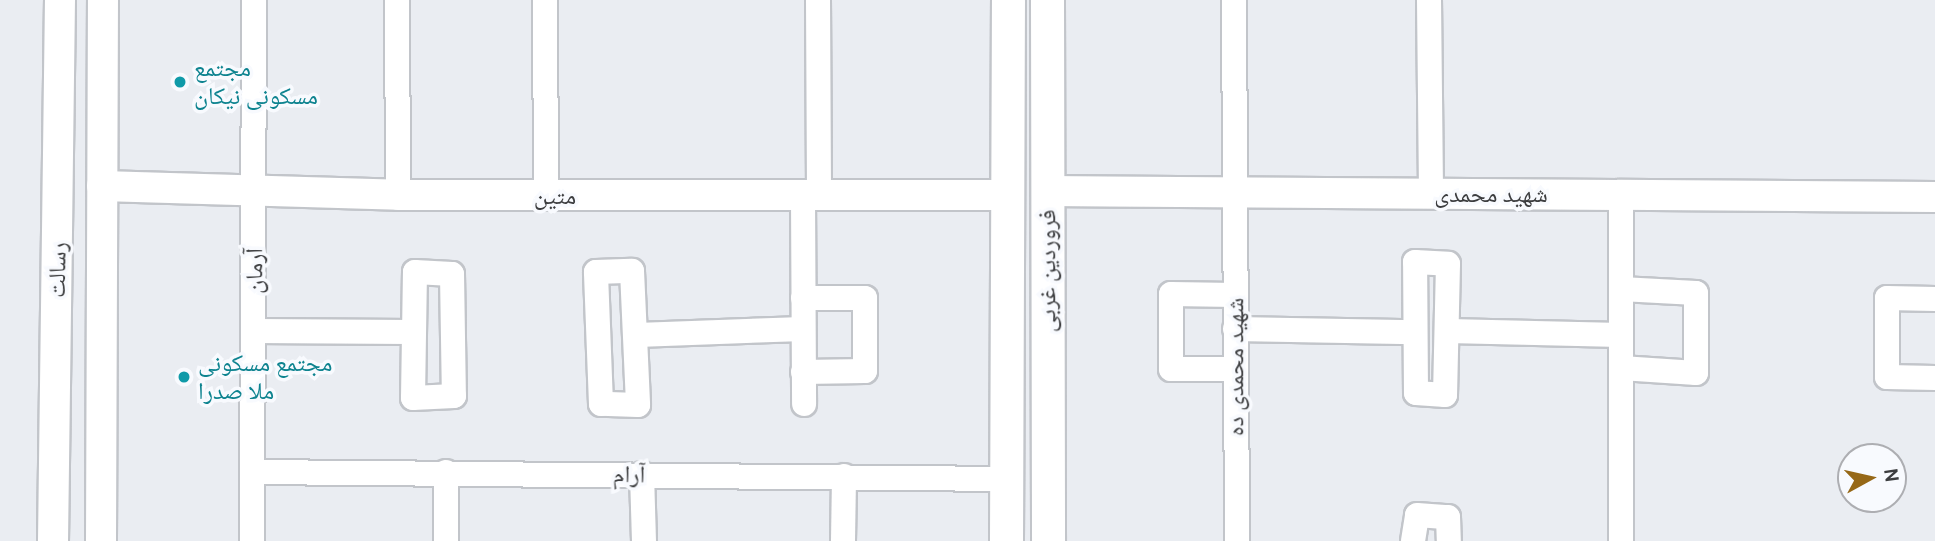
<!DOCTYPE html>
<meta charset="utf-8">
<style>
body{margin:0}
#map{position:relative;width:1935px;height:541px;overflow:hidden;background:#eaedf2;font-family:Cabin,"Noto Naskh Arabic",sans-serif}
div>[style]{position:absolute}
[style*='--x']{left:calc(var(--x)*1px);top:calc(var(--y)*1px);width:calc(var(--w)*1px);rotate:calc(var(--a)*1deg)}
.roads{filter:drop-shadow(2px 0 #c2c5ca) drop-shadow(-2px 0 #c2c5ca) drop-shadow(0 2px #c2c5ca) drop-shadow(0 -2px #c2c5ca)}
.minor>*{height:24px;margin:-12px;padding:0 12px;transform-origin:12px;border-radius:12px;background:#fff}
.tertiary>*{height:30px;margin:-15px;padding:0 15px;transform-origin:15px;border-radius:15px;background:#fff}
.secondary>*{height:33px;margin:-16.5px;padding:0 16.5px;transform-origin:16.5px;border-radius:16.5px;background:#fff}
.dots>*{width:19px;height:19px;translate:-50% -50%;box-sizing:border-box;border:4px solid #f8fafe;border-radius:50%}
span{translate:-50% -50%;white-space:nowrap;text-align:center;line-height:1.15;-webkit-text-stroke:7px #f8fafe;paint-order:stroke}
.culture-label{font-size:24px;color:#0d838f}
.left{translate:0 -50%;text-align:left}
.street-label{font-size:24px;color:#3c3d3f}
.north{position:absolute;left:1837px;top:443px;width:70px;height:70px;box-sizing:border-box;background:#f8fafe;border:2px solid #adaeb2;border-radius:50%;rotate:82deg;font-size:19px;font-weight:700;line-height:28px;text-align:center;color:#3c3d3f}
.north::after{content:'';display:block;margin:auto;width:24px;height:32px;background:#966817;clip-path:polygon(50% 0,100% 100%,50% 72%,0 100%)}
</style>
<div id="map">
<div class="roads">
<div class="minor">
<div style="--x:397;--y:0;--w:195;--a:89.7"></div>
<div style="--x:545;--y:0;--w:196;--a:89.7"></div>
<div style="--x:818;--y:0;--w:197;--a:89.7"></div>
<div style="--x:1234;--y:0;--w:541;--a:89.68"></div>
<div style="--x:1429;--y:0;--w:193;--a:89.4"></div>
<div style="--x:803;--y:197;--w:207;--a:89.7"></div>
<div style="--x:1415;--y:262;--w:33;--a:3"></div>
<div style="--x:1448;--y:264;--w:131;--a:91.3"></div>
<div style="--x:1445;--y:395;--w:29;--a:-176"></div>
<div style="--x:1416;--y:393;--w:131;--a:-90.4"></div>
<div style="--x:632;--y:271;--w:134;--a:87.4"></div>
<div style="--x:638;--y:405;--w:37;--a:-178"></div>
<div style="--x:601;--y:404;--w:132;--a:-92.2"></div>
<div style="--x:596;--y:272;--w:36;--a:-2"></div>
<div style="--x:415;--y:272;--w:37;--a:3"></div>
<div style="--x:452;--y:274;--w:122;--a:89.1"></div>
<div style="--x:454;--y:396;--w:41;--a:177.2"></div>
<div style="--x:413;--y:398;--w:126;--a:-89.1"></div>
<div style="--x:1621;--y:289;--w:75;--a:3.1"></div>
<div style="--x:1696;--y:293;--w:80;--a:90"></div>
<div style="--x:1696;--y:373;--w:75;--a:-176.2"></div>
<div style="--x:1235;--y:295;--w:64;--a:-179.1"></div>
<div style="--x:1171;--y:294;--w:75;--a:90"></div>
<div style="--x:1171;--y:369;--w:64;--a:0"></div>
<div style="--x:803;--y:298;--w:62;--a:0"></div>
<div style="--x:865;--y:298;--w:73;--a:90"></div>
<div style="--x:865;--y:371;--w:62;--a:179.1"></div>
<div style="--x:1935;--y:299;--w:48;--a:-178.8"></div>
<div style="--x:1887;--y:298;--w:79;--a:90"></div>
<div style="--x:1887;--y:377;--w:48;--a:1.2"></div>
<div style="--x:1235;--y:329;--w:180;--a:1"></div>
<div style="--x:254;--y:331;--w:157;--a:0.4"></div>
<div style="--x:1448;--y:331;--w:173;--a:1.3"></div>
<div style="--x:637;--y:335;--w:166;--a:-2.1"></div>
<div style="--x:252;--y:472;--w:755;--a:0.53"></div>
<div style="--x:642;--y:474;--w:67;--a:88.3"></div>
<div style="--x:252;--y:541;--w:541;--a:-89.79"></div>
<div style="--x:446;--y:541;--w:69;--a:-90"></div>
<div style="--x:843;--y:541;--w:65;--a:-89.1"></div>
<div style="--x:1413;--y:541;--w:26;--a:-81"></div>
<div style="--x:1417;--y:515;--w:31;--a:4"></div>
<div style="--x:1448;--y:517;--w:24;--a:88"></div>
<div style="--x:1621;--y:541;--w:346;--a:-90"></div>
</div>
<div class="tertiary">
<div style="--x:102;--y:186;--w:296;--a:1.7"></div>
<div style="--x:398;--y:195;--w:609;--a:0"></div>
<div style="--x:1048;--y:191;--w:887;--a:0.39"></div>
<div style="--x:53;--y:541;--w:541;--a:-89.26"></div>
<div style="--x:101;--y:541;--w:541;--a:-89.79"></div>
</div>
<div class="secondary">
<div style="--x:1047;--y:0;--w:541;--a:89.89"></div>
<div style="--x:1006;--y:541;--w:541;--a:-89.79"></div>
</div>
</div>
<div class="dots">
<div style="left:180px;top:82px;background:#0f9aa8"></div>
<div style="left:184px;top:377px;background:#0f9aa8"></div>
</div>
<div class="culture-label">
<span class="left" style="left:194px;top:82px">مجتمع<br>مسکونی نیکان</span>
<span class="left" style="left:198px;top:377px">مجتمع مسکونی<br>ملا صدرا</span>
</div>
<div class="street-label">
<span style="left:1491px;top:194px">شهید محمدی</span>
<span style="left:555px;top:196px">متین</span>
<span style="left:57px;top:270px;rotate:-89deg">رسالت</span>
<span style="left:254px;top:271px;rotate:-90deg">آرمان</span>
<span style="left:1047px;top:271px;rotate:-90deg">فروردین غربی</span>
<span style="left:1235px;top:367px;rotate:-90deg">شهید محمدی ده</span>
<span style="left:629px;top:474px;rotate:1deg">آرام</span>
</div>
<div class="north">N</div>
</div>
